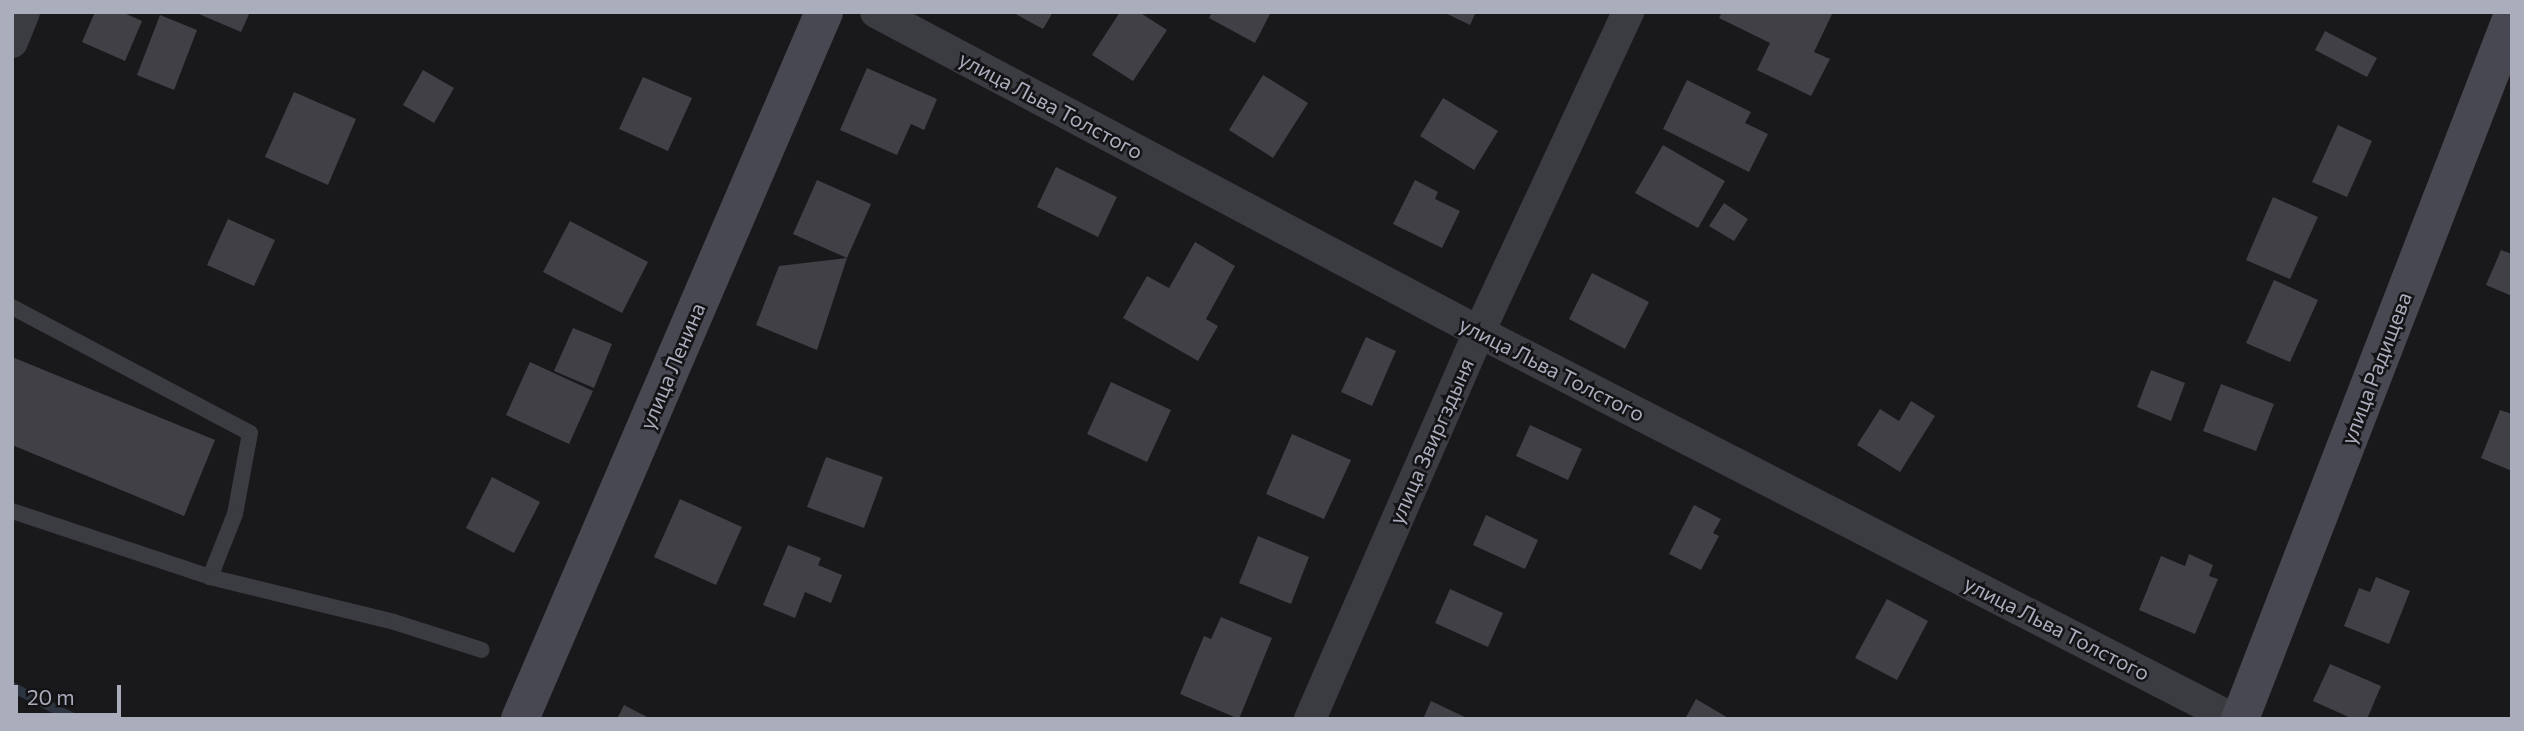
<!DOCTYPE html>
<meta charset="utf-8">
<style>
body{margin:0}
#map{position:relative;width:2524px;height:731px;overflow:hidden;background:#19181b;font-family:Commissioner,sans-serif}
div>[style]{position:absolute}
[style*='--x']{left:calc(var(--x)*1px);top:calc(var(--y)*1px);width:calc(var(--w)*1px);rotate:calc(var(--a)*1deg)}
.stream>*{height:10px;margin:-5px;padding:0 5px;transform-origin:5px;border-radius:5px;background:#2d3541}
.building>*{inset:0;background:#404046}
.lane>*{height:16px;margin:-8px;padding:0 8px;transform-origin:8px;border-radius:8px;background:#3b3b42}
.street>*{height:32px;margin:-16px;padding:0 16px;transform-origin:16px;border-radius:16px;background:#3b3b42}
.secondary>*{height:38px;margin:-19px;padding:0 19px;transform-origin:19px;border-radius:19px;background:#474851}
span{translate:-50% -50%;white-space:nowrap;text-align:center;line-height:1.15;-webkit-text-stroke:5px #141316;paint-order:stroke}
.street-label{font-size:21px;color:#aaadbc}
.frame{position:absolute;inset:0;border:14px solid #aaadbc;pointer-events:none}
.scale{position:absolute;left:14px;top:685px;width:107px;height:32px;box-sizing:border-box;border:4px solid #aaadbc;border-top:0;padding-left:9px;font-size:21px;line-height:24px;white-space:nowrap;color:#aaadbc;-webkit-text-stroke:5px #141316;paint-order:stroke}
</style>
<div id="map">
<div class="stream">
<div style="--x:12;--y:687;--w:71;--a:26.9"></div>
</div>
<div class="building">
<div style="clip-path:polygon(95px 12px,122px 12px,142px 21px,125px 61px,82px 42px)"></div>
<div style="clip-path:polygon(194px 12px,250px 12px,241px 32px)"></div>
<div style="clip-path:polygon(1012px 12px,1053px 12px,1043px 29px)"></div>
<div style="clip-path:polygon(1120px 12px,1139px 12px,1167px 30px,1133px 81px,1092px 55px)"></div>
<div style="clip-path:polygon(1212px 12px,1271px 12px,1255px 43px,1209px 18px)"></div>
<div style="clip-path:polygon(1443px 12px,1476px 12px,1470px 25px)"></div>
<div style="clip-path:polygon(1722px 12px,1833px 12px,1814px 52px,1830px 59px,1811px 96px,1757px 70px,1770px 43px,1719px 18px)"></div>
<div style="clip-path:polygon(160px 15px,197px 30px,174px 90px,137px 75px)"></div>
<div style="clip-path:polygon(2325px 31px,2377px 58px,2367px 77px,2315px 50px)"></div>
<div style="clip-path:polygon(867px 68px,937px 99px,924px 130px,911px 124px,897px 155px,840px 130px)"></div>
<div style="clip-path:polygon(423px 70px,454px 88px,434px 123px,403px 105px)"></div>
<div style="clip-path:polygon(1263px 75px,1308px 103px,1273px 158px,1229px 130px)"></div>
<div style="clip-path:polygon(643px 77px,692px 98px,668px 151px,619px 129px)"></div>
<div style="clip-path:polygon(1687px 80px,1751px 112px,1745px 123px,1768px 134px,1749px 172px,1663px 129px)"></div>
<div style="clip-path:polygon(294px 92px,356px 119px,328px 185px,265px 157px)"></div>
<div style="clip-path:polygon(1443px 98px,1498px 131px,1474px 170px,1420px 136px)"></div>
<div style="clip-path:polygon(2338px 125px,2372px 141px,2347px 197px,2312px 182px)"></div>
<div style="clip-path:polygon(1663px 145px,1725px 181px,1698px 228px,1635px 193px)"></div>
<div style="clip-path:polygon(1056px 167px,1117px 197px,1098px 237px,1037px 207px)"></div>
<div style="clip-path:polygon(817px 180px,871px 204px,847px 258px,793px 234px)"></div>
<div style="clip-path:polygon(1415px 180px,1438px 192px,1435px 199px,1460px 211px,1442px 248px,1393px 224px)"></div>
<div style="clip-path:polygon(2273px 197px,2318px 217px,2290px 279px,2246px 260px)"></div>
<div style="clip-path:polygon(1724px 203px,1748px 219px,1734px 241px,1709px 226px)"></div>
<div style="clip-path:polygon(228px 219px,275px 240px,254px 286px,207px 265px)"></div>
<div style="clip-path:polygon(570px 221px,648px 262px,622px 313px,543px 272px)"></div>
<div style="clip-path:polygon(1195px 242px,1235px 266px,1206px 319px,1218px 326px,1198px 361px,1123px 318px,1147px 276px,1169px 288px)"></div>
<div style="clip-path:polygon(2501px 250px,2512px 254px,2512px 296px,2486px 285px)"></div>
<div style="clip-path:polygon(847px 258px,817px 350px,756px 325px,779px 266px)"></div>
<div style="clip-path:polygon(1592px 273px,1649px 302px,1625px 349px,1569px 319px)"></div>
<div style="clip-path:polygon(2274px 280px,2318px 300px,2290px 362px,2246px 343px)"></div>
<div style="clip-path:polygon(573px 328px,612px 344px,594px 388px,554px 371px)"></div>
<div style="clip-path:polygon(1366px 337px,1396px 351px,1372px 406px,1341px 392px)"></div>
<div style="clip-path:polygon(12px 357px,215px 440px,184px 516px,12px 445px)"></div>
<div style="clip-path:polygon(530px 362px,593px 391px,569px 444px,506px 415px)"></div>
<div style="clip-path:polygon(2151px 370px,2185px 383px,2171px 421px,2137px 407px)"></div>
<div style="clip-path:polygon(1111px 382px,1171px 410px,1147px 462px,1087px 434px)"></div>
<div style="clip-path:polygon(2221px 384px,2274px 404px,2256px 451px,2203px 431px)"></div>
<div style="clip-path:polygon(1911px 401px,1935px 416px,1900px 472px,1857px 445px,1880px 409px,1899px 421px)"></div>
<div style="clip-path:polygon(2500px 410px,2512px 414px,2512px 471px,2481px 458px)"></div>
<div style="clip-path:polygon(1530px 425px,1582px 449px,1568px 480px,1516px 456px)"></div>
<div style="clip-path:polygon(1292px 434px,1351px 460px,1324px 519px,1266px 494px)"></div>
<div style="clip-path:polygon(826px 457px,883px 477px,864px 528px,807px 507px)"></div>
<div style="clip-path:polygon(492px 477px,540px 502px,514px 553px,466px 528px)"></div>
<div style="clip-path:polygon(680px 499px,742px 527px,716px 585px,654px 557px)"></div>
<div style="clip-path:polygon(1694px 505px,1721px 519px,1713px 533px,1719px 536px,1701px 570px,1669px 554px)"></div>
<div style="clip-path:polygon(1486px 515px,1538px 540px,1525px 569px,1473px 545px)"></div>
<div style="clip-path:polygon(1258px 536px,1309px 557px,1291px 604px,1239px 583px)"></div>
<div style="clip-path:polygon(788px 545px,821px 558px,818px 565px,842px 575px,831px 603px,805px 592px,795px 618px,763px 605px)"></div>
<div style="clip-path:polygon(2189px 554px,2213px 565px,2209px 576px,2218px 579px,2195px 634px,2139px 610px,2161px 556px,2185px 566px)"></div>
<div style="clip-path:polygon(2376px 577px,2410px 591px,2389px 644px,2344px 626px,2359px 588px,2370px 592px)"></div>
<div style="clip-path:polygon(1450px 589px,1503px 613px,1488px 647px,1435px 623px)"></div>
<div style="clip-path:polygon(1887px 599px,1928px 621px,1897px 680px,1855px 658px)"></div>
<div style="clip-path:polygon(1221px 617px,1272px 638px,1239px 719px,1180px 694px,1204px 636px,1211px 639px)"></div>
<div style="clip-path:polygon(2330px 664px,2381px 686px,2367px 719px,2353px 719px,2313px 701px)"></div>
<div style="clip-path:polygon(1696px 699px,1730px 719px,1685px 719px)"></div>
<div style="clip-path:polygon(1431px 701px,1469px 719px,1423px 719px)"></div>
<div style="clip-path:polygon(624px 705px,651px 719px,617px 719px)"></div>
</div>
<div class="lane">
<div style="--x:12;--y:307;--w:269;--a:27.9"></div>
<div style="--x:250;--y:433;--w:82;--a:100.5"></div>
<div style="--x:235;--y:514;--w:68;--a:111.6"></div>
<div style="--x:12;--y:511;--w:209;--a:18.4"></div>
<div style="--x:210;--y:577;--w:189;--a:13.7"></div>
<div style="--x:394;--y:622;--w:92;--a:17.7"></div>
</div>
<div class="street">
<div style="--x:876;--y:12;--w:683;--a:27.95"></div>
<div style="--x:1479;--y:332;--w:848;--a:27.17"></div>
<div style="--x:12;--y:42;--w:32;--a:-68"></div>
<div style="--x:1310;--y:719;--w:422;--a:-66.4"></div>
<div style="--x:1479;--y:332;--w:353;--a:-65"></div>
</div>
<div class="secondary">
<div style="--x:520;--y:719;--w:770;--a:-66.73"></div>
<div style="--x:2240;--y:719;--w:753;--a:-68.82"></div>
</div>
<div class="street-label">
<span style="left:1051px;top:105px;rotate:28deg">улица Льва Толстого</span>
<span style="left:672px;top:366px;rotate:-67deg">улица Ленина</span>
<span style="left:2376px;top:368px;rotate:-69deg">улица Радищева</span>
<span style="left:1552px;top:369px;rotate:27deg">улица Льва Толстого</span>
<span style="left:1431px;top:441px;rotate:-66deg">улица Звиргздыня</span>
<span style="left:2057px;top:628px;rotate:27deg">улица Льва Толстого</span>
</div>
<div class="frame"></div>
<div class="scale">20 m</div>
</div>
